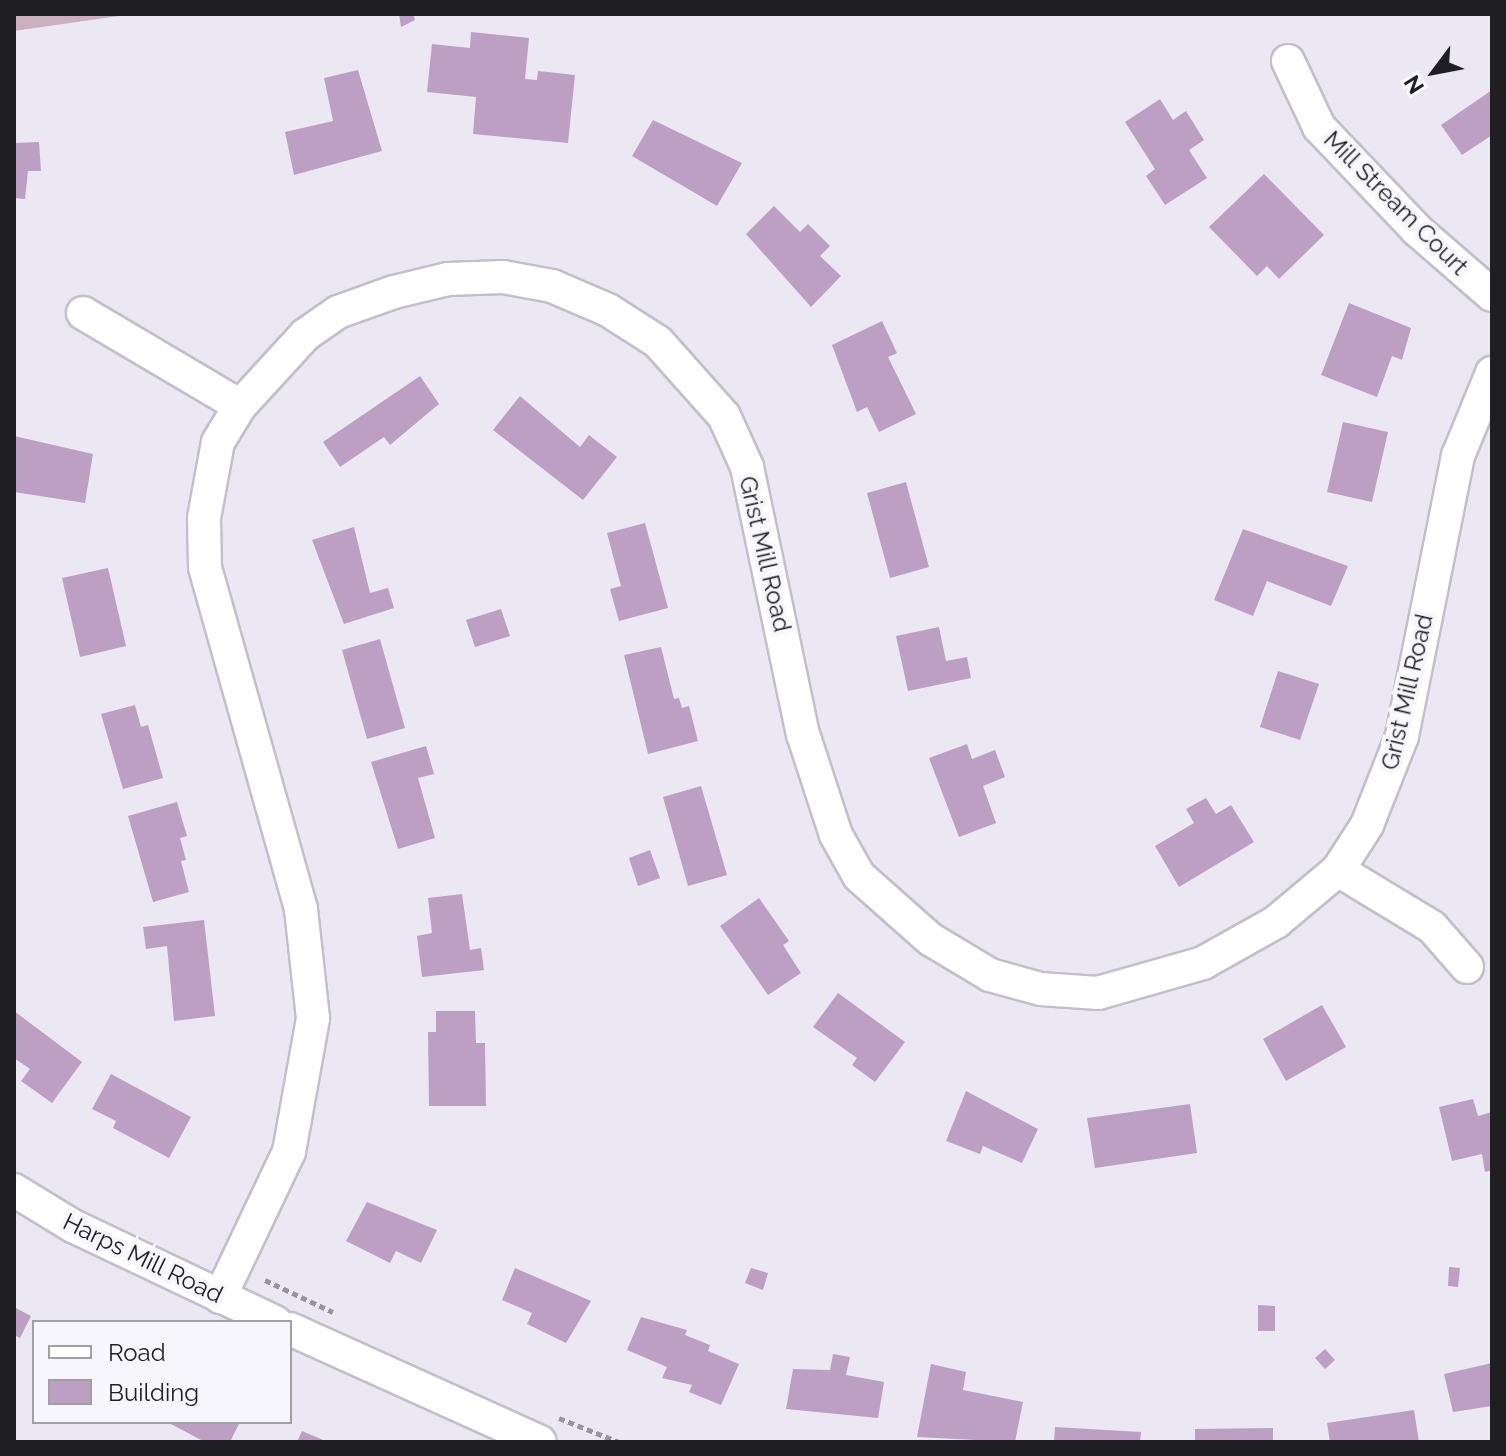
<!DOCTYPE html>
<style>
body{margin:0}
#map{position:relative;width:1506px;height:1456px;overflow:hidden;background:#ebe8f4;font-family:Raleway,sans-serif}
div>[style]{position:absolute}
[style*='--x']{left:calc(var(--x)*1px);top:calc(var(--y)*1px);width:calc(var(--w)*1px);rotate:calc(var(--a)*1deg)}
.green>*{inset:0;background:#ccb0c0}
.building>*{inset:0;background:#bd9fc4}
.path>*{height:5px;margin-top:-2.5px;transform-origin:0;background:repeating-linear-gradient(90deg,#96949d 0 6px,transparent 0 10px)}
.roads{filter:drop-shadow(2px 0 #c2bfca) drop-shadow(-2px 0 #c2bfca) drop-shadow(0 2px #c2bfca) drop-shadow(0 -2px #c2bfca)}
.minor>*{height:32px;margin:-16px;padding:0 16px;transform-origin:16px;border-radius:16px;background:#fff}
span{translate:-50% -50%;white-space:nowrap;text-align:center;line-height:1.15;-webkit-text-stroke:8px #f8f6fd;paint-order:stroke}
.street-label{font-size:24px;color:#1f1e23}
.frame{position:absolute;inset:0;border:16px solid #1f1e23;pointer-events:none}
.legend{position:absolute;left:32px;top:1320px;width:260px;height:104px;box-sizing:border-box;background:#f8f6fd;border:2px solid #a1a0a6;margin:0;padding:10px 14px;list-style:none;font-size:24px;color:#1f1e23}
.legend li{display:flex;align-items:center;gap:16px;height:40px}
.legend b{width:40px;border:2px solid #a1a0a6}
.north{position:absolute;left:1394px;top:32px;width:80px;height:80px;-webkit-text-stroke:6px #f8f6fd;paint-order:stroke;rotate:238deg;font-size:22px;font-weight:700;line-height:32px;text-align:center;color:#1f1e23}
.north::after{content:'';display:block;margin:auto;width:28px;height:36px;background:#1f1e23;clip-path:polygon(50% 0,100% 100%,50% 72%,0 100%)}
</style>
<div id="map">
<div class="green">
<div style="clip-path:polygon(14px 14px,133px 14px,14px 31px)"></div>
</div>
<div class="building">
<div style="clip-path:polygon(399px 14px,413px 14px,415px 20px,401px 27px)"></div>
<div style="clip-path:polygon(471px 32px,529px 38px,525px 79px,537px 80px,538px 71px,575px 75px,568px 143px,473px 134px,476px 97px,427px 92px,432px 44px,470px 48px)"></div>
<div style="clip-path:polygon(358px 70px,382px 151px,294px 175px,285px 132px,333px 121px,324px 78px)"></div>
<div style="clip-path:polygon(1492px 90px,1492px 135px,1462px 155px,1441px 125px)"></div>
<div style="clip-path:polygon(1160px 99px,1173px 120px,1186px 111px,1204px 140px,1189px 150px,1207px 178px,1165px 205px,1146px 176px,1155px 169px,1125px 122px)"></div>
<div style="clip-path:polygon(653px 120px,742px 163px,717px 206px,632px 156px)"></div>
<div style="clip-path:polygon(39px 142px,41px 171px,28px 171px,25px 199px,14px 198px,14px 143px)"></div>
<div style="clip-path:polygon(1264px 174px,1324px 235px,1279px 279px,1267px 266px,1257px 276px,1209px 227px)"></div>
<div style="clip-path:polygon(774px 206px,800px 232px,808px 224px,830px 246px,820px 256px,841px 276px,811px 307px,746px 234px)"></div>
<div style="clip-path:polygon(1349px 303px,1411px 328px,1402px 360px,1392px 356px,1377px 397px,1321px 375px)"></div>
<div style="clip-path:polygon(882px 321px,897px 353px,888px 357px,916px 414px,879px 432px,867px 407px,857px 412px,832px 345px)"></div>
<div style="clip-path:polygon(420px 376px,439px 404px,390px 445px,384px 437px,340px 467px,323px 442px)"></div>
<div style="clip-path:polygon(520px 396px,580px 447px,589px 435px,617px 457px,583px 500px,493px 430px)"></div>
<div style="clip-path:polygon(1343px 422px,1388px 432px,1372px 502px,1327px 492px)"></div>
<div style="clip-path:polygon(14px 436px,93px 454px,85px 503px,14px 492px)"></div>
<div style="clip-path:polygon(906px 482px,929px 567px,890px 578px,867px 493px)"></div>
<div style="clip-path:polygon(645px 523px,668px 608px,619px 621px,610px 589px,621px 586px,607px 533px)"></div>
<div style="clip-path:polygon(354px 527px,370px 593px,388px 588px,394px 608px,344px 624px,312px 540px)"></div>
<div style="clip-path:polygon(1243px 529px,1348px 566px,1331px 606px,1267px 581px,1253px 616px,1214px 600px)"></div>
<div style="clip-path:polygon(108px 568px,126px 646px,80px 657px,62px 578px)"></div>
<div style="clip-path:polygon(501px 609px,510px 636px,475px 647px,466px 620px)"></div>
<div style="clip-path:polygon(939px 627px,946px 661px,967px 657px,971px 678px,908px 691px,896px 636px)"></div>
<div style="clip-path:polygon(380px 639px,405px 728px,367px 739px,342px 650px)"></div>
<div style="clip-path:polygon(661px 647px,674px 699px,679px 698px,682px 708px,689px 706px,698px 741px,648px 754px,624px 655px)"></div>
<div style="clip-path:polygon(1278px 671px,1319px 684px,1300px 740px,1260px 727px)"></div>
<div style="clip-path:polygon(135px 705px,141px 727px,148px 725px,163px 778px,123px 789px,101px 714px)"></div>
<div style="clip-path:polygon(967px 744px,972px 759px,995px 750px,1005px 777px,983px 786px,996px 823px,959px 837px,929px 758px)"></div>
<div style="clip-path:polygon(426px 746px,434px 774px,418px 778px,435px 838px,398px 849px,371px 762px)"></div>
<div style="clip-path:polygon(701px 786px,727px 875px,688px 886px,663px 797px)"></div>
<div style="clip-path:polygon(1206px 798px,1216px 814px,1231px 805px,1254px 842px,1179px 887px,1155px 846px,1194px 823px,1186px 809px)"></div>
<div style="clip-path:polygon(177px 802px,187px 836px,180px 838px,186px 860px,181px 861px,189px 892px,153px 902px,128px 816px)"></div>
<div style="clip-path:polygon(650px 850px,660px 878px,638px 886px,629px 858px)"></div>
<div style="clip-path:polygon(462px 894px,470px 950px,481px 948px,484px 970px,422px 977px,417px 936px,432px 933px,428px 898px)"></div>
<div style="clip-path:polygon(759px 898px,789px 941px,783px 945px,801px 973px,768px 995px,720px 926px)"></div>
<div style="clip-path:polygon(204px 920px,215px 1016px,174px 1021px,167px 946px,146px 949px,143px 927px)"></div>
<div style="clip-path:polygon(838px 993px,905px 1042px,875px 1082px,852px 1065px,857px 1058px,813px 1027px)"></div>
<div style="clip-path:polygon(1322px 1005px,1346px 1047px,1286px 1081px,1263px 1039px)"></div>
<div style="clip-path:polygon(14px 1011px,82px 1062px,52px 1103px,21px 1081px,30px 1069px,14px 1058px)"></div>
<div style="clip-path:polygon(436px 1011px,475px 1011px,476px 1043px,485px 1043px,486px 1106px,429px 1106px,428px 1032px,436px 1032px)"></div>
<div style="clip-path:polygon(111px 1074px,191px 1117px,169px 1158px,113px 1128px,116px 1121px,92px 1109px)"></div>
<div style="clip-path:polygon(966px 1091px,1038px 1129px,1022px 1163px,983px 1146px,980px 1154px,946px 1141px)"></div>
<div style="clip-path:polygon(1473px 1099px,1478px 1116px,1492px 1112px,1492px 1170px,1485px 1172px,1482px 1154px,1452px 1161px,1439px 1107px)"></div>
<div style="clip-path:polygon(1190px 1104px,1197px 1153px,1095px 1168px,1087px 1118px)"></div>
<div style="clip-path:polygon(367px 1202px,437px 1230px,421px 1263px,396px 1251px,390px 1263px,346px 1241px)"></div>
<div style="clip-path:polygon(1449px 1267px,1460px 1268px,1458px 1287px,1448px 1286px)"></div>
<div style="clip-path:polygon(515px 1268px,591px 1301px,566px 1343px,527px 1324px,532px 1313px,502px 1300px)"></div>
<div style="clip-path:polygon(751px 1268px,768px 1273px,763px 1290px,745px 1283px)"></div>
<div style="clip-path:polygon(1258px 1305px,1275px 1306px,1275px 1331px,1258px 1331px)"></div>
<div style="clip-path:polygon(14px 1307px,31px 1316px,20px 1338px,14px 1335px)"></div>
<div style="clip-path:polygon(641px 1317px,687px 1330px,685px 1335px,710px 1345px,708px 1351px,739px 1364px,721px 1405px,689px 1392px,692px 1385px,662px 1378px,667px 1367px,627px 1350px)"></div>
<div style="clip-path:polygon(1325px 1349px,1335px 1360px,1325px 1369px,1315px 1358px)"></div>
<div style="clip-path:polygon(833px 1354px,850px 1357px,846px 1375px,884px 1382px,878px 1418px,786px 1409px,793px 1369px,830px 1370px)"></div>
<div style="clip-path:polygon(1492px 1363px,1492px 1406px,1453px 1412px,1444px 1374px)"></div>
<div style="clip-path:polygon(931px 1364px,966px 1372px,963px 1390px,1023px 1402px,1015px 1442px,917px 1437px)"></div>
<div style="clip-path:polygon(1414px 1410px,1419px 1442px,1330px 1442px,1327px 1423px)"></div>
<div style="clip-path:polygon(167px 1422px,235px 1422px,239px 1424px,230px 1442px,205px 1442px)"></div>
<div style="clip-path:polygon(1055px 1427px,1141px 1432px,1140px 1442px,1054px 1442px)"></div>
<div style="clip-path:polygon(1273px 1428px,1273px 1442px,1195px 1442px,1195px 1429px)"></div>
<div style="clip-path:polygon(302px 1431px,328px 1442px,297px 1442px)"></div>
</div>
<div class="path">
<div style="--x:265;--y:1280;--w:75;--a:25.2"></div>
<div style="--x:559;--y:1418;--w:65;--a:21.8"></div>
</div>
<div class="roads">
<div class="minor">
<div style="--x:1288;--y:61;--w:73;--a:64.8"></div>
<div style="--x:1319;--y:127;--w:142;--a:46.4"></div>
<div style="--x:1417;--y:230;--w:99;--a:40.9"></div>
<div style="--x:83;--y:313;--w:182;--a:30.6"></div>
<div style="--x:1338;--y:870;--w:110;--a:31.2"></div>
<div style="--x:1432;--y:927;--w:53;--a:48.8"></div>
<div style="--x:14;--y:1190;--w:69;--a:31.4"></div>
<div style="--x:73;--y:1226;--w:224;--a:25.4"></div>
<div style="--x:220;--y:1297;--w:161;--a:-64.6"></div>
<div style="--x:289;--y:1152;--w:136;--a:-79.8"></div>
<div style="--x:313;--y:1018;--w:110;--a:-96.3"></div>
<div style="--x:301;--y:909;--w:355;--a:-105.7"></div>
<div style="--x:205;--y:567;--w:49;--a:-91.2"></div>
<div style="--x:204;--y:518;--w:77;--a:-79.6"></div>
<div style="--x:218;--y:442;--w:42;--a:-58.6"></div>
<div style="--x:240;--y:406;--w:96;--a:-47.5"></div>
<div style="--x:305;--y:335;--w:40;--a:-34.9"></div>
<div style="--x:338;--y:312;--w:59;--a:-19.7"></div>
<div style="--x:394;--y:292;--w:56;--a:-13.5"></div>
<div style="--x:448;--y:279;--w:55;--a:-2.1"></div>
<div style="--x:503;--y:277;--w:50;--a:10.4"></div>
<div style="--x:552;--y:286;--w:61;--a:23.2"></div>
<div style="--x:608;--y:310;--w:59;--a:32.6"></div>
<div style="--x:658;--y:342;--w:99;--a:48.3"></div>
<div style="--x:724;--y:416;--w:56;--a:65.7"></div>
<div style="--x:747;--y:467;--w:273;--a:78.2"></div>
<div style="--x:803;--y:734;--w:106;--a:71.9"></div>
<div style="--x:836;--y:835;--w:47;--a:60.7"></div>
<div style="--x:859;--y:876;--w:95;--a:41.6"></div>
<div style="--x:930;--y:939;--w:70;--a:31"></div>
<div style="--x:990;--y:975;--w:53;--a:15.4"></div>
<div style="--x:1041;--y:989;--w:57;--a:4"></div>
<div style="--x:1098;--y:993;--w:109;--a:-15.9"></div>
<div style="--x:1203;--y:963;--w:84;--a:-29.3"></div>
<div style="--x:1276;--y:922;--w:81;--a:-40"></div>
<div style="--x:1338;--y:870;--w:54;--a:-57.2"></div>
<div style="--x:1367;--y:825;--w:96;--a:-68.5"></div>
<div style="--x:1402;--y:736;--w:286;--a:-78.7"></div>
<div style="--x:1458;--y:456;--w:90;--a:-67.7"></div>
<div style="--x:290;--y:1329;--w:274;--a:24.3"></div>
</div>
</div>
<div class="street-label">
<span style="left:1396px;top:203px;rotate:45deg">Mill Stream Court</span>
<span style="left:765px;top:554px;rotate:77deg">Grist Mill Road</span>
<span style="left:1407px;top:692px;rotate:-77deg">Grist Mill Road</span>
<span style="left:143px;top:1258px;rotate:26deg">Harps Mill Road</span>
</div>
<div class="frame"></div>
<ul class="legend">
<li><b style="height:10px;background:#fff"></b>Road</li>
<li><b style="height:22px;background:#bd9fc4"></b>Building</li>
</ul>
<div class="north">N</div>
</div>
